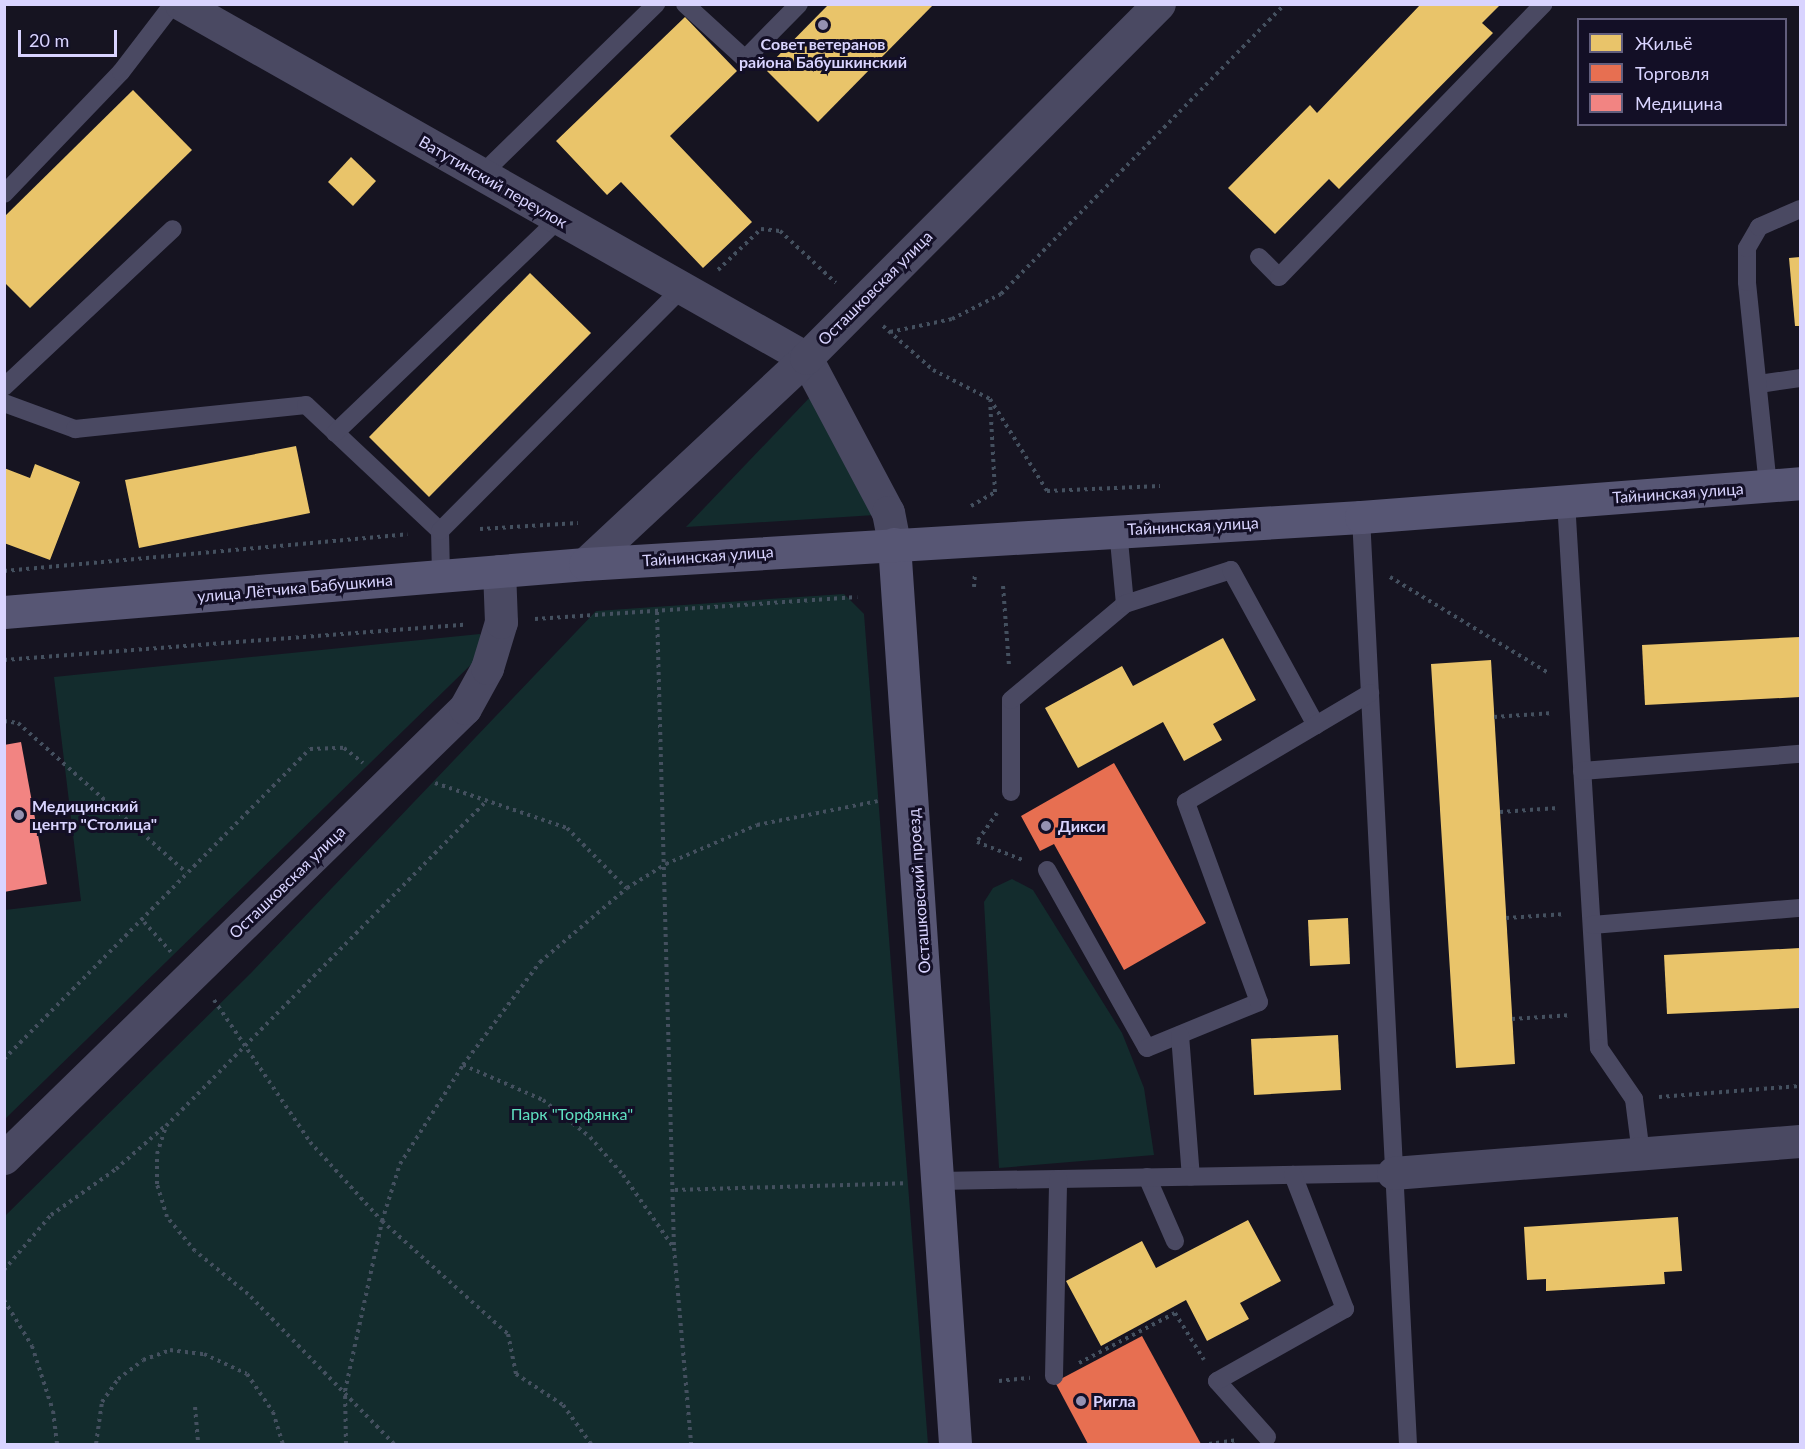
<!DOCTYPE html>
<meta charset="utf-8">
<style>
body{margin:0}
#map{position:relative;width:1805px;height:1449px;overflow:hidden;background:#161421;font-family:Lato,sans-serif}
div>[style]{position:absolute}
[style*='--x']{left:calc(var(--x)*1px);top:calc(var(--y)*1px);width:calc(var(--w)*1px);rotate:calc(var(--a)*1deg)}
.green>*{inset:0;background:#132c2d}
.homes>*{inset:0;background:#e9c46a}
.shops>*{inset:0;background:#e76f51}
.health>*{inset:0;background:#f28482}
.path>*{height:4px;margin-top:-2px;transform-origin:0;background:repeating-linear-gradient(90deg,#44505f 0 3px,transparent 0 7.5px)}
.lane>*{height:18px;margin:-9px;padding:0 9px;transform-origin:9px;border-radius:9px;background:#4a4962}
.street>*{height:33px;margin:-16.5px;padding:0 16.5px;transform-origin:16.5px;border-radius:16.5px;background:#4a4962}
.secondary>*{height:33px;margin:-16.5px;padding:0 16.5px;transform-origin:16.5px;border-radius:16.5px;background:#575674}
.dots>*{width:16px;height:16px;translate:-50% -50%;box-sizing:border-box;border:3px solid #130f26;border-radius:50%}
span{translate:-50% -50%;white-space:nowrap;text-align:center;line-height:1.15;-webkit-text-stroke:6px #130f26;paint-order:stroke}
.poi-label{font-size:16px;color:#d9d4ff;font-weight:700}
.left{translate:0 -50%;text-align:left}
.street-label{font-size:16px;color:#d9d4ff}
.park-label{font-size:16px;color:#5fe0c0}
.frame{position:absolute;inset:0;border:6px solid #d9d4ff;pointer-events:none}
.legend{position:absolute;left:1577px;top:18px;width:210px;height:108px;box-sizing:border-box;background:#130f26;border:2px solid #625e7d;margin:0;padding:8px 10px;list-style:none;font-size:18px;color:#d9d4ff}
.legend li{display:flex;align-items:center;gap:12px;height:30px}
.legend b{width:30px;border:2px solid #625e7d}
.scale{position:absolute;left:18px;top:30px;width:99px;height:27px;box-sizing:border-box;border:3px solid #d9d4ff;border-top:0;padding-left:8px;font-size:18px;line-height:21px;white-space:nowrap;color:#d9d4ff;-webkit-text-stroke:4px #130f26;paint-order:stroke}
</style>
<div id="map">
<div class="green">
<div style="clip-path:polygon(813px 394px,875px 515px,686px 527px)"></div>
<div style="clip-path:polygon(844px 594px,864px 614px,928px 1444px,5px 1444px,5px 1216px,251px 973px,596px 611px)"></div>
<div style="clip-path:polygon(480px 634px,487px 649px,5px 1119px,5px 910px,81px 901px,54px 677px)"></div>
<div style="clip-path:polygon(1012px 879px,1033px 890px,1122px 1033px,1144px 1088px,1154px 1155px,999px 1168px,984px 902px,993px 888px)"></div>
</div>
<div class="homes">
<div style="clip-path:polygon(829px 4px,934px 4px,818px 122px,765px 69px)"></div>
<div style="clip-path:polygon(1420px 5px,1500px 5px,1482px 23px,1493px 33px,1339px 189px,1329px 179px,1275px 234px,1228px 188px,1310px 105px,1317px 113px)"></div>
<div style="clip-path:polygon(685px 17px,737px 71px,670px 136px,752px 222px,703px 268px,621px 182px,607px 195px,556px 141px)"></div>
<div style="clip-path:polygon(133px 90px,192px 150px,30px 308px,4px 282px,4px 217px)"></div>
<div style="clip-path:polygon(351px 157px,376px 181px,353px 206px,328px 182px)"></div>
<div style="clip-path:polygon(1800px 257px,1800px 326px,1795px 326px,1789px 258px)"></div>
<div style="clip-path:polygon(530px 273px,591px 333px,429px 497px,369px 437px)"></div>
<div style="clip-path:polygon(296px 446px,310px 513px,139px 548px,125px 480px)"></div>
<div style="clip-path:polygon(35px 464px,80px 482px,50px 560px,4px 543px,4px 468px,30px 478px)"></div>
<div style="clip-path:polygon(1800px 637px,1800px 697px,1645px 705px,1642px 645px)"></div>
<div style="clip-path:polygon(1223px 638px,1256px 700px,1213px 724px,1222px 740px,1184px 761px,1163px 722px,1078px 768px,1045px 708px,1122px 666px,1133px 686px)"></div>
<div style="clip-path:polygon(1491px 660px,1515px 1064px,1456px 1068px,1431px 664px)"></div>
<div style="clip-path:polygon(1348px 918px,1350px 964px,1310px 966px,1308px 920px)"></div>
<div style="clip-path:polygon(1800px 948px,1800px 1008px,1667px 1014px,1664px 955px)"></div>
<div style="clip-path:polygon(1338px 1035px,1341px 1090px,1254px 1095px,1251px 1039px)"></div>
<div style="clip-path:polygon(1678px 1217px,1682px 1271px,1664px 1272px,1665px 1284px,1546px 1291px,1546px 1279px,1527px 1280px,1524px 1227px)"></div>
<div style="clip-path:polygon(1248px 1220px,1281px 1281px,1240px 1303px,1249px 1319px,1207px 1341px,1186px 1300px,1101px 1346px,1066px 1281px,1142px 1241px,1156px 1268px)"></div>
</div>
<div class="shops">
<div style="clip-path:polygon(1114px 763px,1206px 923px,1124px 970px,1054px 844px,1040px 851px,1021px 816px)"></div>
<div style="clip-path:polygon(1142px 1336px,1201px 1444px,1088px 1444px,1055px 1382px)"></div>
</div>
<div class="health">
<div style="clip-path:polygon(21px 742px,47px 884px,4px 892px,4px 745px)"></div>
</div>
<div class="path">
<div style="--x:718;--y:270;--w:59;--a:-43.6"></div>
<div style="--x:761;--y:229;--w:19;--a:6"></div>
<div style="--x:780;--y:231;--w:76;--a:42.9"></div>
<div style="--x:883;--y:326;--w:67;--a:41.3"></div>
<div style="--x:933;--y:370;--w:64;--a:27"></div>
<div style="--x:990;--y:399;--w:108;--a:58.2"></div>
<div style="--x:1047;--y:491;--w:113;--a:-2.5"></div>
<div style="--x:890;--y:332;--w:63;--a:-11.8"></div>
<div style="--x:952;--y:319;--w:55;--a:-27"></div>
<div style="--x:1001;--y:294;--w:406;--a:-45.6"></div>
<div style="--x:971;--y:506;--w:28;--a:-30"></div>
<div style="--x:995;--y:492;--w:91;--a:-93.1"></div>
<div style="--x:480;--y:529;--w:98;--a:-3.5"></div>
<div style="--x:4;--y:571;--w:405;--a:-5.2"></div>
<div style="--x:1390;--y:577;--w:187;--a:31.2"></div>
<div style="--x:1003;--y:586;--w:80;--a:85.7"></div>
<div style="--x:974;--y:587;--w:14;--a:-86"></div>
<div style="--x:657;--y:612;--w:636;--a:88.47"></div>
<div style="--x:674;--y:1248;--w:197;--a:85"></div>
<div style="--x:535;--y:619;--w:323;--a:-3.9"></div>
<div style="--x:4;--y:660;--w:461;--a:-4.4"></div>
<div style="--x:1494;--y:717;--w:59;--a:-3.9"></div>
<div style="--x:4;--y:721;--w:14;--a:8"></div>
<div style="--x:18;--y:723;--w:225;--a:41.6"></div>
<div style="--x:435;--y:783;--w:139;--a:18.8"></div>
<div style="--x:567;--y:828;--w:84;--a:45.5"></div>
<div style="--x:1500;--y:812;--w:59;--a:-3.9"></div>
<div style="--x:997;--y:813;--w:35;--a:125"></div>
<div style="--x:977;--y:842;--w:49;--a:21.4"></div>
<div style="--x:1506;--y:918;--w:60;--a:-3.8"></div>
<div style="--x:144;--y:922;--w:40;--a:48"></div>
<div style="--x:214;--y:1000;--w:171;--a:55.9"></div>
<div style="--x:310;--y:1142;--w:107;--a:47.7"></div>
<div style="--x:382;--y:1221;--w:169;--a:41.9"></div>
<div style="--x:508;--y:1334;--w:41;--a:78.7"></div>
<div style="--x:516;--y:1374;--w:56;--a:33.4"></div>
<div style="--x:563;--y:1405;--w:48;--a:54.3"></div>
<div style="--x:1512;--y:1019;--w:60;--a:-3.8"></div>
<div style="--x:4;--y:1059;--w:436;--a:-45.4"></div>
<div style="--x:310;--y:749;--w:34;--a:-2"></div>
<div style="--x:344;--y:748;--w:24;--a:38"></div>
<div style="--x:463;--y:1065;--w:87;--a:23.6"></div>
<div style="--x:543;--y:1100;--w:60;--a:38.2"></div>
<div style="--x:590;--y:1137;--w:50;--a:49"></div>
<div style="--x:623;--y:1175;--w:89;--a:55.1"></div>
<div style="--x:1659;--y:1097;--w:141;--a:-4.5"></div>
<div style="--x:675;--y:1190;--w:230;--a:-1.7"></div>
<div style="--x:4;--y:1270;--w:72;--a:-49.5"></div>
<div style="--x:51;--y:1215;--w:80;--a:-35.3"></div>
<div style="--x:116;--y:1169;--w:64;--a:-41.2"></div>
<div style="--x:4;--y:1300;--w:54;--a:58.7"></div>
<div style="--x:32;--y:1346;--w:68;--a:72.1"></div>
<div style="--x:53;--y:1411;--w:33;--a:83"></div>
<div style="--x:1079;--y:1363;--w:108;--a:-27.5"></div>
<div style="--x:1175;--y:1313;--w:55;--a:58.3"></div>
<div style="--x:999;--y:1381;--w:31;--a:-6"></div>
<div style="--x:195;--y:1407;--w:37;--a:85"></div>
<div style="--x:96;--y:1444;--w:42;--a:-81.9"></div>
<div style="--x:102;--y:1402;--w:28;--a:-55"></div>
<div style="--x:118;--y:1379;--w:31;--a:-37"></div>
<div style="--x:143;--y:1360;--w:29;--a:-20"></div>
<div style="--x:170;--y:1350;--w:34;--a:7"></div>
<div style="--x:204;--y:1354;--w:47;--a:24.9"></div>
<div style="--x:247;--y:1374;--w:46;--a:55.6"></div>
<div style="--x:273;--y:1412;--w:34;--a:73"></div>
<div style="--x:346;--y:1444;--w:53;--a:-91.1"></div>
<div style="--x:345;--y:1391;--w:174;--a:-77.7"></div>
<div style="--x:382;--y:1221;--w:60;--a:-72.5"></div>
<div style="--x:400;--y:1164;--w:117;--a:-57.5"></div>
<div style="--x:463;--y:1065;--w:129;--a:-53.2"></div>
<div style="--x:540;--y:962;--w:114;--a:-40.4"></div>
<div style="--x:627;--y:888;--w:46;--a:-31.6"></div>
<div style="--x:666;--y:864;--w:99;--a:-23.2"></div>
<div style="--x:757;--y:825;--w:123;--a:-11.2"></div>
<div style="--x:394;--y:1444;--w:209;--a:-134.2"></div>
<div style="--x:248;--y:1294;--w:68;--a:-140.9"></div>
<div style="--x:195;--y:1251;--w:44;--a:-129.5"></div>
<div style="--x:167;--y:1217;--w:34;--a:-107"></div>
<div style="--x:157;--y:1184;--w:30;--a:-90"></div>
<div style="--x:157;--y:1154;--w:29;--a:-72"></div>
<div style="--x:166;--y:1126;--w:458;--a:-45.4"></div>
<div style="--x:1209;--y:1444;--w:27;--a:-8"></div>
</div>
<div class="lane">
<div style="--x:685;--y:4;--w:81;--a:42.5"></div>
<div style="--x:745;--y:59;--w:77;--a:-45.5"></div>
<div style="--x:481;--y:175;--w:245;--a:-44.3"></div>
<div style="--x:4;--y:194;--w:169;--a:-46.2"></div>
<div style="--x:121;--y:72;--w:86;--a:-52.6"></div>
<div style="--x:1259;--y:257;--w:28;--a:45"></div>
<div style="--x:1279;--y:277;--w:380;--a:-45.9"></div>
<div style="--x:1759;--y:384;--w:41;--a:-8.3"></div>
<div style="--x:4;--y:387;--w:231;--a:-43.1"></div>
<div style="--x:4;--y:403;--w:76;--a:20.1"></div>
<div style="--x:75;--y:429;--w:232;--a:-5.9"></div>
<div style="--x:306;--y:405;--w:184;--a:43.2"></div>
<div style="--x:440;--y:531;--w:44;--a:88.7"></div>
<div style="--x:335;--y:433;--w:310;--a:-43.7"></div>
<div style="--x:1768;--y:486;--w:205;--a:-95.9"></div>
<div style="--x:1747;--y:282;--w:34;--a:-90"></div>
<div style="--x:1747;--y:248;--w:24;--a:-60"></div>
<div style="--x:1759;--y:227;--w:45;--a:-23.7"></div>
<div style="--x:1566;--y:501;--w:548;--a:86.55"></div>
<div style="--x:1599;--y:1048;--w:62;--a:55.5"></div>
<div style="--x:1634;--y:1099;--w:55;--a:82.7"></div>
<div style="--x:1361;--y:517;--w:928;--a:87.1"></div>
<div style="--x:1118;--y:530;--w:74;--a:84.6"></div>
<div style="--x:440;--y:531;--w:343;--a:-45.1"></div>
<div style="--x:1582;--y:771;--w:219;--a:-4.5"></div>
<div style="--x:1011;--y:792;--w:92;--a:-90"></div>
<div style="--x:1011;--y:700;--w:149;--a:-40.1"></div>
<div style="--x:1125;--y:604;--w:111;--a:-17.8"></div>
<div style="--x:1231;--y:570;--w:177;--a:61.3"></div>
<div style="--x:1047;--y:870;--w:204;--a:60.7"></div>
<div style="--x:1147;--y:1048;--w:121;--a:-22.3"></div>
<div style="--x:1259;--y:1002;--w:213;--a:-110.1"></div>
<div style="--x:1186;--y:802;--w:214;--a:-30.6"></div>
<div style="--x:1592;--y:925;--w:209;--a:-4.7"></div>
<div style="--x:1180;--y:1035;--w:142;--a:85.6"></div>
<div style="--x:1147;--y:1177;--w:70;--a:66.4"></div>
<div style="--x:939;--y:1181;--w:454;--a:-1"></div>
<div style="--x:1054;--y:1376;--w:197;--a:-88.8"></div>
<div style="--x:1267;--y:1437;--w:75;--a:-131.8"></div>
<div style="--x:1217;--y:1381;--w:147;--a:-29.4"></div>
<div style="--x:1345;--y:1309;--w:144;--a:-111.2"></div>
</div>
<div class="street">
<div style="--x:181;--y:4;--w:718;--a:29.53"></div>
<div style="--x:806;--y:358;--w:174;--a:62"></div>
<div style="--x:888;--y:512;--w:33;--a:79"></div>
<div style="--x:585;--y:564;--w:302;--a:-43"></div>
<div style="--x:806;--y:358;--w:500;--a:-45.1"></div>
<div style="--x:4;--y:1158;--w:644;--a:-44.31"></div>
<div style="--x:465;--y:708;--w:46;--a:-61.2"></div>
<div style="--x:487;--y:668;--w:48;--a:-73.1"></div>
<div style="--x:501;--y:622;--w:51;--a:-92.2"></div>
<div style="--x:1393;--y:1173;--w:408;--a:-4.5"></div>
</div>
<div class="secondary">
<div style="--x:894;--y:544;--w:902;--a:86.12"></div>
<div style="--x:4;--y:612;--w:583;--a:-4.72"></div>
<div style="--x:585;--y:564;--w:777;--a:-3.47"></div>
<div style="--x:1361;--y:517;--w:440;--a:-4.4"></div>
</div>
<div class="dots">
<div style="left:823px;top:25px;background:#9591b1"></div>
<div style="left:19px;top:815px;background:#9591b1"></div>
<div style="left:1046px;top:826px;background:#9591b1"></div>
<div style="left:1081px;top:1401px;background:#9591b1"></div>
</div>
<div class="poi-label">
<span style="left:823px;top:53px">Совет ветеранов<br>района Бабушкинский</span>
<span class="left" style="left:32px;top:815px">Медицинский<br>центр "Столица"</span>
<span class="left" style="left:1058px;top:826px">Дикси</span>
<span class="left" style="left:1093px;top:1401px">Ригла</span>
</div>
<div class="street-label">
<span style="left:493px;top:182px;rotate:30deg">Ватутинский переулок</span>
<span style="left:875px;top:288px;rotate:-45deg">Осташковская улица</span>
<span style="left:1678px;top:493px;rotate:-4deg">Тайнинская улица</span>
<span style="left:1193px;top:526px;rotate:-3deg">Тайнинская улица</span>
<span style="left:708px;top:556px;rotate:-4deg">Тайнинская улица</span>
<span style="left:295px;top:588px;rotate:-5deg">улица Лётчика Бабушкина</span>
<span style="left:287px;top:882px;rotate:-44deg">Осташковская улица</span>
<span style="left:919px;top:891px;rotate:-94deg">Осташковский проезд</span>
</div>
<div class="park-label">
<span style="left:572px;top:1114px">Парк "Торфянка"</span>
</div>
<div class="frame"></div>
<ul class="legend">
<li><b style="height:16px;background:#e9c46a"></b>Жильё</li>
<li><b style="height:16px;background:#e76f51"></b>Торговля</li>
<li><b style="height:16px;background:#f28482"></b>Медицина</li>
</ul>
<div class="scale">20 m</div>
</div>
